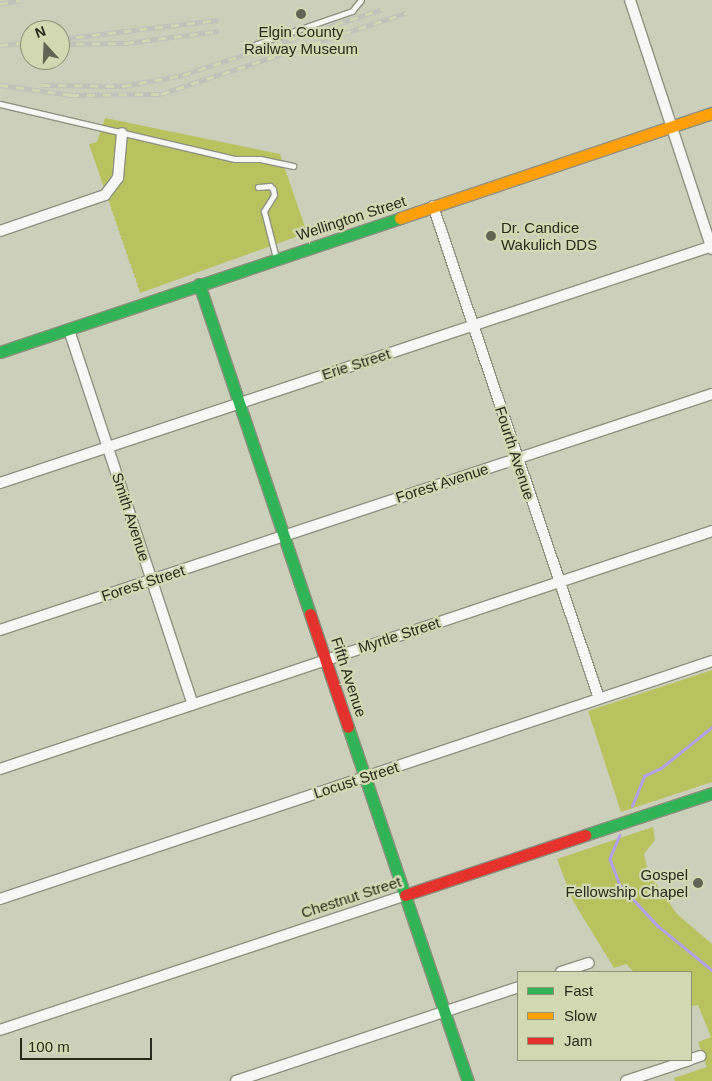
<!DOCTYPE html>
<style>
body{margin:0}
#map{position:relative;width:712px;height:1081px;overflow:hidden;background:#ccd0ba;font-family:Helvetica,sans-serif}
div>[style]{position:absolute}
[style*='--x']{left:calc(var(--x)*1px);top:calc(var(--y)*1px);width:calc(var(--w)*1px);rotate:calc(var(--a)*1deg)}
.green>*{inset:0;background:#bac25f}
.stream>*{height:2.5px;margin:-1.25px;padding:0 1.25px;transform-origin:1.25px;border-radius:1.25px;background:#b49fea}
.path>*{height:2px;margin-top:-1px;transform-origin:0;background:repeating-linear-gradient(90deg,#cecfc8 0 1px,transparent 0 5px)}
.roads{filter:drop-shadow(1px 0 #8e9180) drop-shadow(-1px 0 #8e9180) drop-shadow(0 1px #8e9180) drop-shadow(0 -1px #8e9180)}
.lane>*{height:5px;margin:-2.5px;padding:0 2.5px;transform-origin:2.5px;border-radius:2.5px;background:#f7f8f5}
.street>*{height:10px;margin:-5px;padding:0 5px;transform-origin:5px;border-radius:5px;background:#f7f8f5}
.fast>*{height:11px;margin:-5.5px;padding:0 5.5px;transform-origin:5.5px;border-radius:5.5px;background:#30b455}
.slow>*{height:11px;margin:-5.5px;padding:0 5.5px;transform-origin:5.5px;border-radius:5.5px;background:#ff9f0a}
.jam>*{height:11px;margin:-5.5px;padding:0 5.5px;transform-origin:5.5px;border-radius:5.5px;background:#e5322d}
.rail>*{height:4.5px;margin-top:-2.25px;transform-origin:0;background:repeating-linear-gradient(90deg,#d2d8b2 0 8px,#bfc1bb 0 16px);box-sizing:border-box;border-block:1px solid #bfc1bb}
.dots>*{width:14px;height:14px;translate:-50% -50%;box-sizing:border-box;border:2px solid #d2d8b2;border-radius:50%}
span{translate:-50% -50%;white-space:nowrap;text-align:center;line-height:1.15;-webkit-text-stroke:4.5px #d2d8b2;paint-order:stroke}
.poi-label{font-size:15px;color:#292b1c}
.left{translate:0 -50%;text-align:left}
.right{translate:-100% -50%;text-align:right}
.street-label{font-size:15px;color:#292b1c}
.legend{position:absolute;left:517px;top:971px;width:175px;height:90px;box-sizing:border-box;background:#d2d8b2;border:1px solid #8e9376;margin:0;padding:6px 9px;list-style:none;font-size:15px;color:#292b1c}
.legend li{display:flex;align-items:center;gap:10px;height:25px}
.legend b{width:25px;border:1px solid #8e9376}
.north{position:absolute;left:20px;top:20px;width:50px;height:50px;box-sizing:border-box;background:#d2d8b2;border:1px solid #8e9376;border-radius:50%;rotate:340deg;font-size:14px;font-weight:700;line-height:20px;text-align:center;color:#292b1c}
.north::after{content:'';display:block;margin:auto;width:18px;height:22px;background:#626553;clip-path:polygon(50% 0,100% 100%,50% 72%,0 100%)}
.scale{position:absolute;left:20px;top:1038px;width:132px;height:22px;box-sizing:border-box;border:2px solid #292b1c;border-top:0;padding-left:6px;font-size:15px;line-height:18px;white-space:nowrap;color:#292b1c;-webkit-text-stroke:4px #d2d8b2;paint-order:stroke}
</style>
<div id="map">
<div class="green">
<div style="clip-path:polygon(105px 118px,280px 154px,307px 233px,140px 293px,89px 144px,97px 142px)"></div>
<div style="clip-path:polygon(712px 670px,712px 782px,621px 812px,588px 711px)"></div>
<div style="clip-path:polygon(653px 827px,655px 840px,644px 854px,648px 872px,677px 914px,712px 944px,712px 1081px,675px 1081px,674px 1078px,707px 1067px,698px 1042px,711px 1037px,698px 1005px,691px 1006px,691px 972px,634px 972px,626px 964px,614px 968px,573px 901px,557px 859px)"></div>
</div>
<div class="stream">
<div style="--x:632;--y:806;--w:32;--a:-68"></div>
<div style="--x:644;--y:776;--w:19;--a:-25"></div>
<div style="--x:661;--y:768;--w:65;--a:-38.8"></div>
<div style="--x:620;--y:835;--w:26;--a:113"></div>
<div style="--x:610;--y:859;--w:28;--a:69"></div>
<div style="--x:620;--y:885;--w:56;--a:47.2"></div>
<div style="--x:658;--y:926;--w:70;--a:39.2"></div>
</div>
<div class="path">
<div style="--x:38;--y:0;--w:31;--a:79"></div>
<div style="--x:613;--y:0;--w:126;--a:72"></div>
<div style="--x:50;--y:60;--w:40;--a:81.5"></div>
<div style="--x:492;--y:174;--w:57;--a:-102.1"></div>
<div style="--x:480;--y:118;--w:51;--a:-83.3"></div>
<div style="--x:486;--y:67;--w:113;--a:-26.8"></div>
<div style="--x:587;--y:16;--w:36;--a:-18"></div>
<div style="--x:109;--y:203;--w:95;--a:71"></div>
</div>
<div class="roads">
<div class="lane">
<div style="--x:251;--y:46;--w:107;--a:-19.1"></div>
<div style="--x:352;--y:11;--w:14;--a:-51"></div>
<div style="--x:0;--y:104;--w:241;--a:13.2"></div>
<div style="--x:235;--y:159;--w:25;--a:0"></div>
<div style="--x:260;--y:159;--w:34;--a:12"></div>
<div style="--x:258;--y:187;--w:12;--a:-5"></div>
<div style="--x:270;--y:186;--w:4;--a:45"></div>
<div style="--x:273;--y:189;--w:6;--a:81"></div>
<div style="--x:274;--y:195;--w:19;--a:122"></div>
<div style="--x:264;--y:211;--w:49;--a:75.7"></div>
</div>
<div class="street">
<div style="--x:630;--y:0;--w:262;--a:71.8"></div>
<div style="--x:433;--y:206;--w:519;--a:71.36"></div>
<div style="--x:0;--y:231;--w:111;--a:-18.9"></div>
<div style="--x:105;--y:195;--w:21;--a:-53"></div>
<div style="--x:118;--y:178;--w:45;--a:-84.9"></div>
<div style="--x:69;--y:330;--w:394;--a:71.7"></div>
<div style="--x:0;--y:483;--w:750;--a:-18.41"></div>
<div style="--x:0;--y:630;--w:750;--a:-18.34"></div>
<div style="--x:0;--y:769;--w:751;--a:-18.48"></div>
<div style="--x:0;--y:899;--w:751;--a:-18.48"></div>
<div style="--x:561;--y:972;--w:29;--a:-18"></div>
<div style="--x:0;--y:1030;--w:427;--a:-18.4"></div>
<div style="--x:691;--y:1059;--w:10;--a:-17"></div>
<div style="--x:236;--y:1081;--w:297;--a:-18.4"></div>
<div style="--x:626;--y:1081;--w:67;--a:-18.2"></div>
</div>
<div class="fast">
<div style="--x:199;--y:284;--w:348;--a:71.4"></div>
<div style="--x:0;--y:352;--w:422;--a:-18.5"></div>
<div style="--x:348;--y:727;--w:374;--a:71.3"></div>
<div style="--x:585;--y:835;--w:134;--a:-18.3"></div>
</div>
<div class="slow">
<div style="--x:400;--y:218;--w:329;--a:-18.6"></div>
</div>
<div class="jam">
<div style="--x:310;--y:614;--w:119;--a:71.4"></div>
<div style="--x:405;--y:895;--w:190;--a:-18.4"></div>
</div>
</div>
<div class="rail">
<div style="--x:0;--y:4;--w:21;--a:-11"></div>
<div style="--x:60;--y:39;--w:159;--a:-6.9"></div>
<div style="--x:60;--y:44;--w:66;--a:-0.9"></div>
<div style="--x:126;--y:43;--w:94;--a:-7.4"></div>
<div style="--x:0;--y:45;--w:30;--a:-6"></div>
<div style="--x:0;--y:85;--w:72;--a:8"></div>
<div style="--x:71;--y:95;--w:90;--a:-0.6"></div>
<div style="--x:161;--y:94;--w:258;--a:-18.3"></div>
<div style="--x:42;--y:85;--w:81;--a:0.7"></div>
<div style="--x:123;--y:86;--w:61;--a:-10.4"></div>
<div style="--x:183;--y:75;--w:210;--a:-18.3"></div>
</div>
<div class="dots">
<div style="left:301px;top:14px;background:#626553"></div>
<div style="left:491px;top:236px;background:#626553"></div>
<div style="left:698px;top:883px;background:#626553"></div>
</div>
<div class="poi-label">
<span style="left:301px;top:40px">Elgin County<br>Railway Museum</span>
<span class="left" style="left:501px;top:236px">Dr. Candice<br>Wakulich DDS</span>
<span class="right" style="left:688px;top:883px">Gospel<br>Fellowship Chapel</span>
</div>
<div class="street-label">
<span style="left:351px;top:218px;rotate:-18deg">Wellington Street</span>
<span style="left:356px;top:364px;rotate:-18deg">Erie Street</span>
<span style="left:515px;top:453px;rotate:72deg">Fourth Avenue</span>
<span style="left:442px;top:483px;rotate:-18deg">Forest Avenue</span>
<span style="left:131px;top:517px;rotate:72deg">Smith Avenue</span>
<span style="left:143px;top:583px;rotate:-18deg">Forest Street</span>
<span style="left:399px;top:635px;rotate:-18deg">Myrtle Street</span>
<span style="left:349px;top:677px;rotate:72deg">Fifth Avenue</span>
<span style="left:356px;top:780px;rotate:-18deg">Locust Street</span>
<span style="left:351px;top:897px;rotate:-18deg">Chestnut Street</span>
</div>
<ul class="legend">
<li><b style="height:6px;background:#30b455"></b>Fast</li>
<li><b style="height:6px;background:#ff9f0a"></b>Slow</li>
<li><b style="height:6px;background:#e5322d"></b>Jam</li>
</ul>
<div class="north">N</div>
<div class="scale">100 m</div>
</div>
